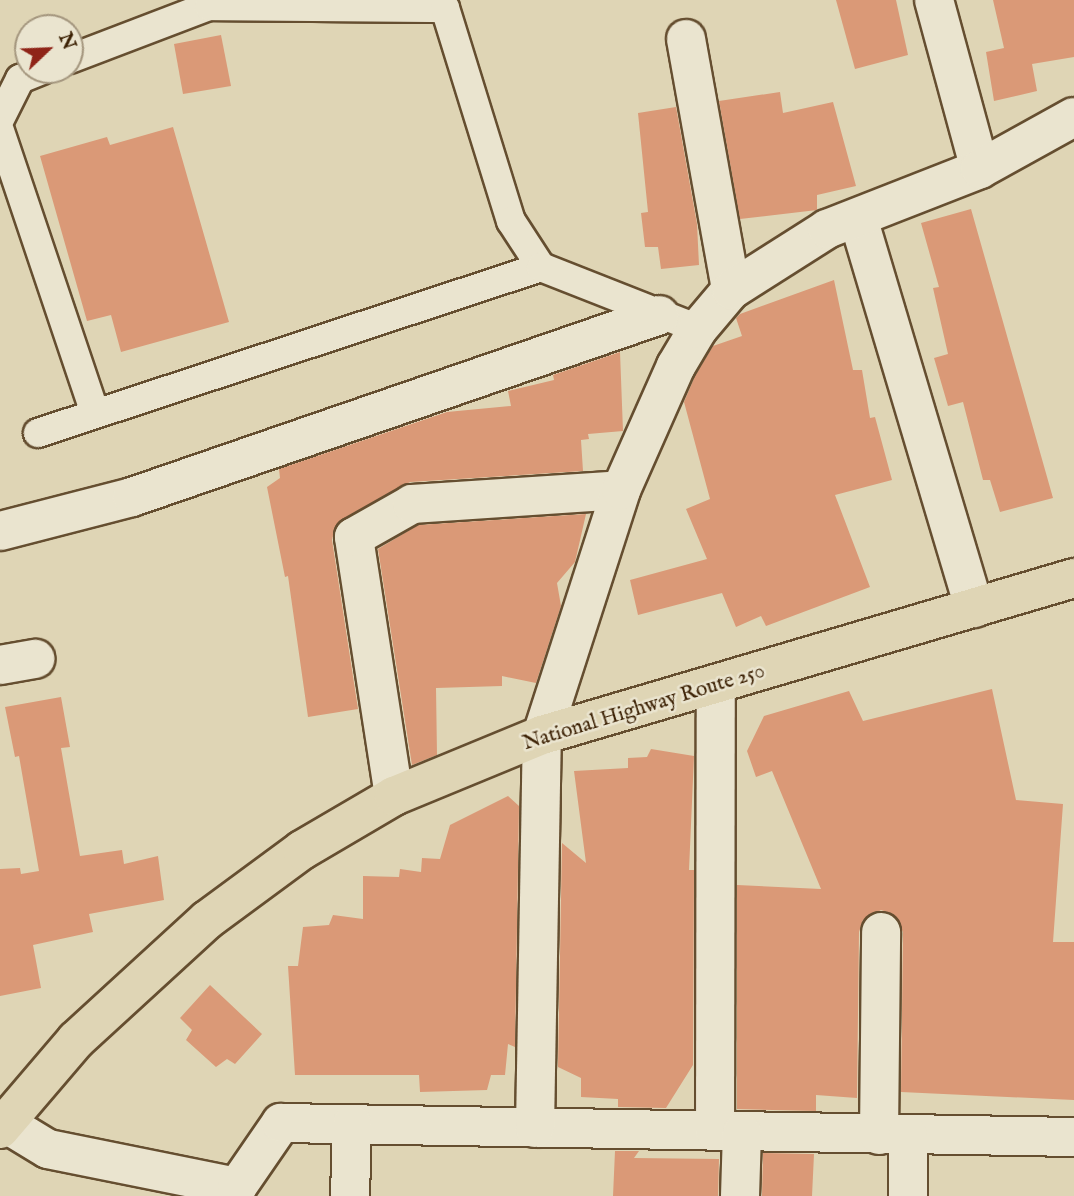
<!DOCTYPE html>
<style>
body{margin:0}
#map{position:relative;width:1074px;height:1196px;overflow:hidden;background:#dfd5b5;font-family:"IM FELL English",serif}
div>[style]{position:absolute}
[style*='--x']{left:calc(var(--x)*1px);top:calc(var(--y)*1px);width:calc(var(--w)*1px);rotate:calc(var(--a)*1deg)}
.building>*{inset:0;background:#da9977}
.roads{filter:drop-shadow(2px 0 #654e30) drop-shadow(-2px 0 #654e30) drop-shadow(0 2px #654e30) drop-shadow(0 -2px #654e30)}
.service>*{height:28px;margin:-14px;padding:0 14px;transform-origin:14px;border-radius:14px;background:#eae4cf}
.minor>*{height:38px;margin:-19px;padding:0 19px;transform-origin:19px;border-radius:19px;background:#eae4cf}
.trunk>*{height:38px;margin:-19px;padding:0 19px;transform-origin:19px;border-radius:19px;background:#dfd5b5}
span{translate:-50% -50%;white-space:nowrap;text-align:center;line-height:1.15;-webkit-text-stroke:5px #eae4cf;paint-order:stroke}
.street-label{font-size:21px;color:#3c2104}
.north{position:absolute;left:14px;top:14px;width:70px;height:70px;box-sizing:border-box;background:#eae4cf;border:2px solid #a4967e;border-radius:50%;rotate:67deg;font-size:19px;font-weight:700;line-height:28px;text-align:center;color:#3c2104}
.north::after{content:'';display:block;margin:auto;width:24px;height:32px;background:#8f2418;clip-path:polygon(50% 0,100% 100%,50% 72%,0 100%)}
</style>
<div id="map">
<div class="building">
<div style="clip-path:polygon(836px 0,896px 0,908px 55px,855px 69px)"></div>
<div style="clip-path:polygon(993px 0,1074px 0,1074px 57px,1032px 64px,1037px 91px,994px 101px,986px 52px,1004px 48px)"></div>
<div style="clip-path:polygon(221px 35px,231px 86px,183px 94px,174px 44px)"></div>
<div style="clip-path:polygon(780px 92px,783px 113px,833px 102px,856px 186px,817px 195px,817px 210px,740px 219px,719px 101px)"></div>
<div style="clip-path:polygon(676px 107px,697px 224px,699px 265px,661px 269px,658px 247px,645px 247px,641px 213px,648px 212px,638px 113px)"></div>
<div style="clip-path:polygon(173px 127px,229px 322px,121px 352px,111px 315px,87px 321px,40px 156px,107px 137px,110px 145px)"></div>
<div style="clip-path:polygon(971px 209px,1053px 498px,1000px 512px,990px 480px,983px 480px,963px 402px,948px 406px,934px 358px,948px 354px,933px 288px,939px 287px,921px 223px)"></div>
<div style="clip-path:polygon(834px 280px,853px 370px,862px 370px,870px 418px,875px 417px,892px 480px,835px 495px,870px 587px,766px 626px,761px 616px,736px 627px,722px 593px,638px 615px,630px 580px,707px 559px,686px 509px,710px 499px,684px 402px,695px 376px,713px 346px,742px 336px,736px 318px,740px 314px)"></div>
<div style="clip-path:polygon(620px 352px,623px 431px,588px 434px,589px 439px,581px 440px,583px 471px,410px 482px,335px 527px,332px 540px,358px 709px,308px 717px,288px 576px,285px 577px,267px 487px,280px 478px,279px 469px,447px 412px,511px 406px,508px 391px,554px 380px,553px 375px)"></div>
<div style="clip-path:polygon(586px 514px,575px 562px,557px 583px,561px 606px,536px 683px,502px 676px,502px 686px,436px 688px,437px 755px,412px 765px,378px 549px,418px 525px)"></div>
<div style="clip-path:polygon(992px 689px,1016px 800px,1063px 804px,1053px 942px,1074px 942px,1074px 1100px,901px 1092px,903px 932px,893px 914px,881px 910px,863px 920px,859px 932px,857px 1098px,816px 1095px,816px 1111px,737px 1109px,737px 885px,821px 889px,772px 771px,756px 777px,747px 751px,764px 716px,849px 691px,863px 721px)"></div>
<div style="clip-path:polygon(61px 697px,70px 747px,61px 748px,80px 856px,122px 850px,124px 864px,158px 856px,164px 900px,89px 914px,93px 932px,33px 945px,41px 988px,0 996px,0 869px,20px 868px,21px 874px,39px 871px,19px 756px,15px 757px,5px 707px)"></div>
<div style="clip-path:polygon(651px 749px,694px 756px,689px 870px,694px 870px,693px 1065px,666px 1108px,618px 1107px,618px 1099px,581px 1097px,581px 1078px,558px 1067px,562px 843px,586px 863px,574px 771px,628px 768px,628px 758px,647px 757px)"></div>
<div style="clip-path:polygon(508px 796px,519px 806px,515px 1047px,508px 1044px,505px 1075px,491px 1075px,487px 1090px,420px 1092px,419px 1075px,295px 1075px,288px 966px,298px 966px,303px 927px,329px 925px,333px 915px,363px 919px,363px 876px,399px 877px,400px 869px,421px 872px,422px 858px,440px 859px,450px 825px)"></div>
<div style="clip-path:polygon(210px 985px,262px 1034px,235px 1064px,227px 1059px,216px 1067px,186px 1040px,192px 1030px,180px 1018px)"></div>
<div style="clip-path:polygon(615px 1151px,639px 1151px,634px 1158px,719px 1159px,718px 1196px,613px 1196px)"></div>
<div style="clip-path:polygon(763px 1153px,814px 1154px,812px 1196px,762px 1196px)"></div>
</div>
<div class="roads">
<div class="service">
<div style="--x:70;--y:59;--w:149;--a:-20.9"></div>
<div style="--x:209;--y:6;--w:236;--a:0.5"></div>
<div style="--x:445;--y:8;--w:223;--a:72.8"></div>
<div style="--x:511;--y:221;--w:55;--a:56.9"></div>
<div style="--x:0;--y:119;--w:45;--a:-63.4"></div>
<div style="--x:20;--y:79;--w:24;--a:-22"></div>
<div style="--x:0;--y:131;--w:298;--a:71.4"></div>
<div style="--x:38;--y:433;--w:530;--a:-18.26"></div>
<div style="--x:541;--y:267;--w:169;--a:21.5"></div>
</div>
<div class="minor">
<div style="--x:934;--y:0;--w:175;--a:74.8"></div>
<div style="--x:686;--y:39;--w:255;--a:79.8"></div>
<div style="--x:858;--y:218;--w:407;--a:73.4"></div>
<div style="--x:0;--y:531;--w:136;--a:-14.4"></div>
<div style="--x:132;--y:497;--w:558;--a:-19.02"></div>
<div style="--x:0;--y:665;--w:36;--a:-10"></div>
<div style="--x:394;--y:796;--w:262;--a:-98.8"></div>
<div style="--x:354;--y:537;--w:67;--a:-29.6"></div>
<div style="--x:412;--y:504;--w:209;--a:-3.8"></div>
<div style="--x:5;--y:1123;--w:50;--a:31.2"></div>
<div style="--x:48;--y:1149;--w:193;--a:11.4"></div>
<div style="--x:237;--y:1187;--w:78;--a:-55.5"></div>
<div style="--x:281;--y:1123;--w:793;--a:1.01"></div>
<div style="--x:535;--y:1128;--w:393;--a:-89"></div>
<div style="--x:542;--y:735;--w:257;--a:-72.1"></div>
<div style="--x:621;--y:490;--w:136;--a:-66.1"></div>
<div style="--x:676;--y:366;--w:43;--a:-59.3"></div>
<div style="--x:698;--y:329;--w:51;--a:-49.8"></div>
<div style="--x:731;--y:290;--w:114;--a:-32.4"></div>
<div style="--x:827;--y:229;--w:164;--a:-21.4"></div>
<div style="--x:980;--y:169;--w:107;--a:-29"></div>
<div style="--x:715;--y:1131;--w:444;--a:-89.9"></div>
<div style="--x:879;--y:1135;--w:203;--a:-89.4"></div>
<div style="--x:908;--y:1135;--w:61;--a:90"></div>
<div style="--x:350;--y:1196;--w:72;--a:-88.4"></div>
<div style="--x:740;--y:1196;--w:63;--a:-88.2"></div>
</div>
<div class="trunk">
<div style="--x:0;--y:1129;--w:117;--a:-49.5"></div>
<div style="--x:76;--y:1040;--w:178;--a:-42.5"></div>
<div style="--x:207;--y:920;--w:118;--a:-36.4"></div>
<div style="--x:302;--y:850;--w:107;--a:-30.4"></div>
<div style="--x:394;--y:796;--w:160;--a:-22.4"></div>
<div style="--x:542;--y:735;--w:555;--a:-16.44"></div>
</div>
</div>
<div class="street-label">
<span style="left:644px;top:708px;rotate:-17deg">National Highway Route 250</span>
</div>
<div class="north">N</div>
</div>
